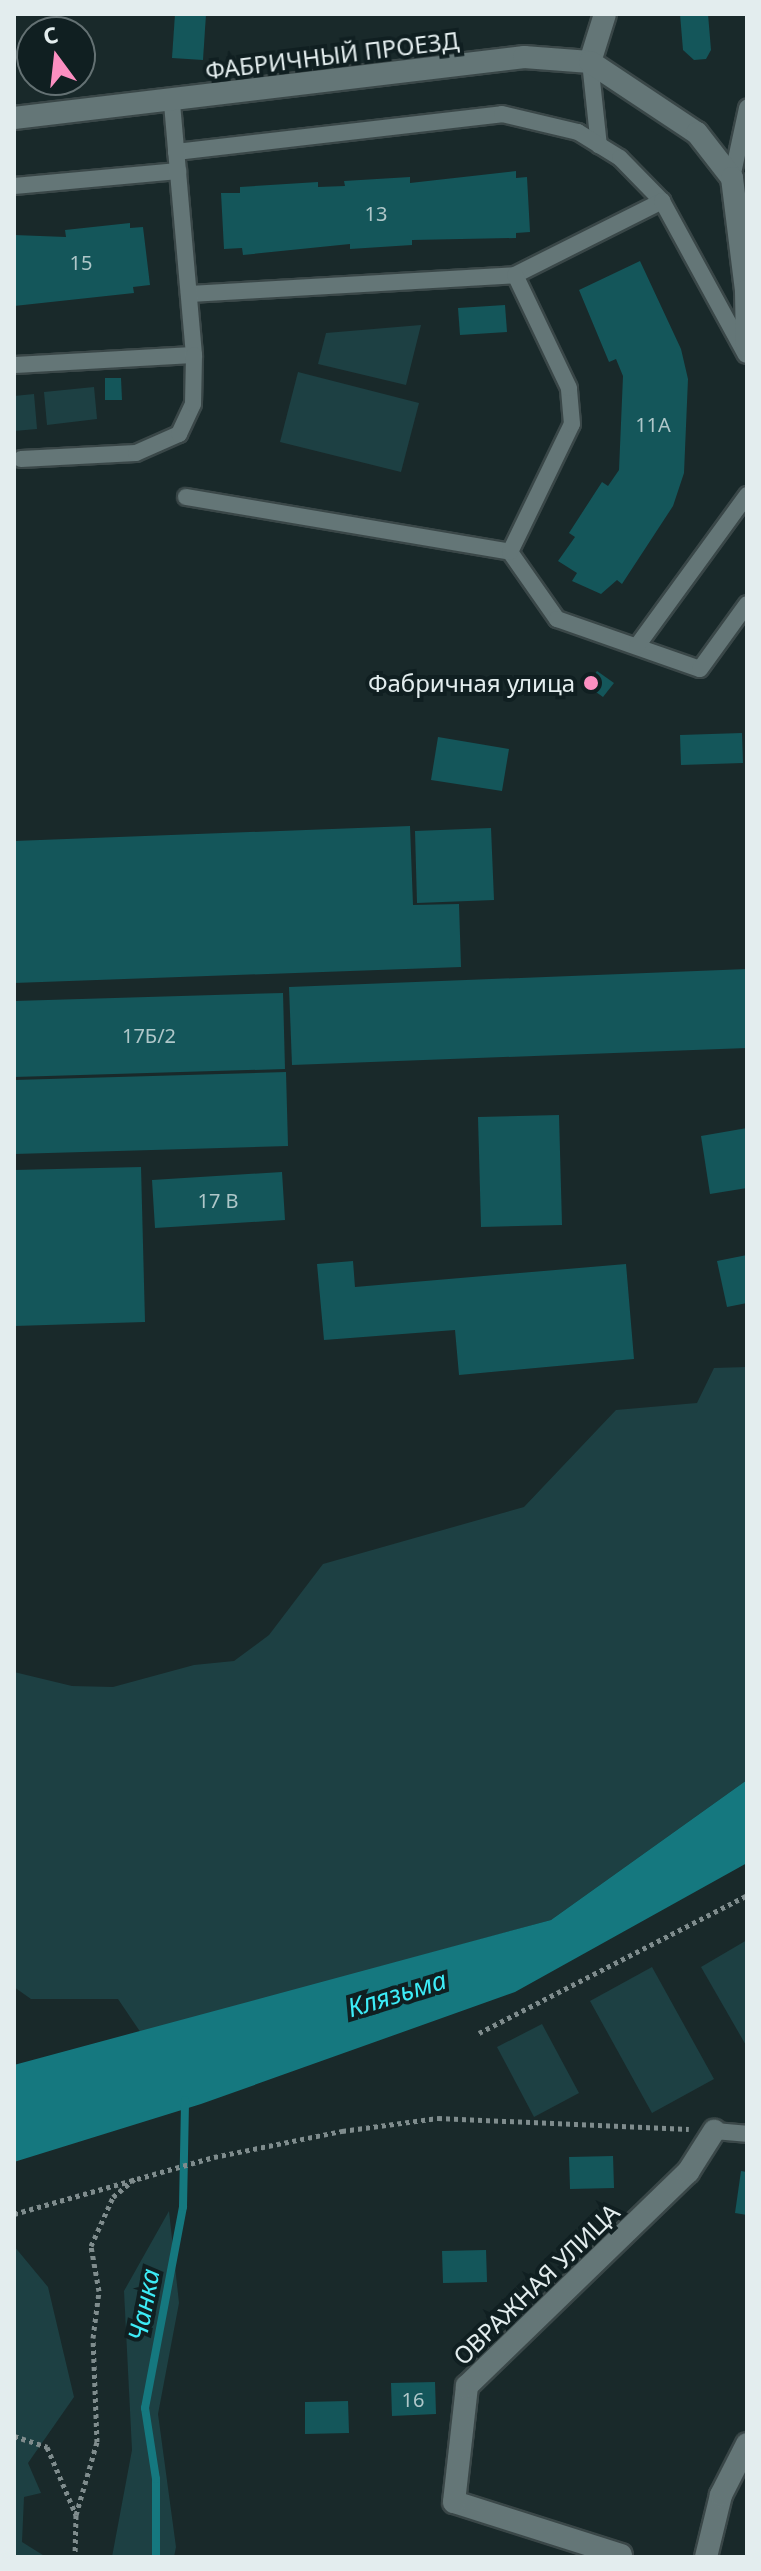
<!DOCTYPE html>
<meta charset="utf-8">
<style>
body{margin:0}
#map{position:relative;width:761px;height:2571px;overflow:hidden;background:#19292a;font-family:"Noto Sans",sans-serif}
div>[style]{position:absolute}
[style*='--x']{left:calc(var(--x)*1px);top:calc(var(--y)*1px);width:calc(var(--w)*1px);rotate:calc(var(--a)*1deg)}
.green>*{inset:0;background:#1d4043}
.water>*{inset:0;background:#15787f}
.stream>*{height:8px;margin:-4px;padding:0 4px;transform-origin:4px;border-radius:4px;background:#15787f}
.building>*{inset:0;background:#14565a}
.path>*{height:5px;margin-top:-2.5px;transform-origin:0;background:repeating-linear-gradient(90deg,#7f8c8d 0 4px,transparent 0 8px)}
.roads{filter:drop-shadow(2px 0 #3a4748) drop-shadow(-2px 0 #3a4748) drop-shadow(0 2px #3a4748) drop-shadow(0 -2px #3a4748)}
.service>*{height:16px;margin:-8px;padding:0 8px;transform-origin:8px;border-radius:8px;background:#647677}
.minor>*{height:22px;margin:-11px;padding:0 11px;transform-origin:11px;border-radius:11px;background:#647677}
.tertiary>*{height:22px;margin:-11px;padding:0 11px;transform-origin:11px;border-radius:11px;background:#647677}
.dots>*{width:22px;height:22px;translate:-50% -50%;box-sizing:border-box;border:4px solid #101f21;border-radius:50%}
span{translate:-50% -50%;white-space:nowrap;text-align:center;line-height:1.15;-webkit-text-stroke:8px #101f21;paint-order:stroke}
.number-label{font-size:20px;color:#afc7c9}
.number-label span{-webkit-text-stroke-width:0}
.street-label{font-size:24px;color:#e3edee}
.poi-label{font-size:24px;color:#e3edee}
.right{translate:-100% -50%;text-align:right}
.water-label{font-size:26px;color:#3decf7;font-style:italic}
.frame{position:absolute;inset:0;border:16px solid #e3edee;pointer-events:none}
.north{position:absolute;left:16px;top:16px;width:80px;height:80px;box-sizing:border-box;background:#101f21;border:2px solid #647173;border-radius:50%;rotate:345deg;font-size:22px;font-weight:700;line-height:32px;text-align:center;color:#e3edee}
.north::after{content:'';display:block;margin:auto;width:28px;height:36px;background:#fc8fc1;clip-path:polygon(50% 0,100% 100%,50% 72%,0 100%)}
</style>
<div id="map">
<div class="green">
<div style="clip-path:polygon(421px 325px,406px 385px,318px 364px,326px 333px)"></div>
<div style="clip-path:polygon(298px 372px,419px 403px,401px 472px,280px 442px)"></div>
<div style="clip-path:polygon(94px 387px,97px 419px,47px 425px,44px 392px)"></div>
<div style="clip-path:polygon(34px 394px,37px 429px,14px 431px,14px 396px)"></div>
<div style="clip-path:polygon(747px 1367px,747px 1780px,551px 1920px,141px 2033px,118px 1999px,31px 1999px,14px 1987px,14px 1672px,72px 1686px,113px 1687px,194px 1665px,234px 1661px,269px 1635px,323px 1564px,524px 1507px,616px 1410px,697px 1403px,714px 1368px)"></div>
<div style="clip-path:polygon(747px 1940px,747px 2047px,701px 1967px)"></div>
<div style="clip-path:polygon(652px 1967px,714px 2079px,652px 2113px,590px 2001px)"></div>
<div style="clip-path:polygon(542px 2024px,579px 2093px,534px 2117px,497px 2047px)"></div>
<div style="clip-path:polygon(169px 2211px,179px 2303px,158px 2414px,176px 2547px,174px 2557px,112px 2557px,132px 2450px,124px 2291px)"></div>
<div style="clip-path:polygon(14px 2246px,48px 2287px,74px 2397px,28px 2463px,41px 2493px,24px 2497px,22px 2542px,46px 2557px,14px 2557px)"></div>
</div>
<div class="water">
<div style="clip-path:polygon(747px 1780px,747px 1863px,515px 1992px,201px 2104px,14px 2162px,14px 2065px,551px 1920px)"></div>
</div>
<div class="stream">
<div style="--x:156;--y:2557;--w:78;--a:-90"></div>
<div style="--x:156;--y:2479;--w:72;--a:-98.8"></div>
<div style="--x:145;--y:2408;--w:205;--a:-79.3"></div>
<div style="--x:183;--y:2207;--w:107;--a:-88.9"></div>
</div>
<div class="building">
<div style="clip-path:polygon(175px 14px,206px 14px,203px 60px,172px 58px)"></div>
<div style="clip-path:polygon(680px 14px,708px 14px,711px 50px,706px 59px,694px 60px,683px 50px)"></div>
<div style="clip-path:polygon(516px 171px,516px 178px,527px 177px,530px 232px,516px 233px,516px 238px,412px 240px,412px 245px,350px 249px,350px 244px,243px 255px,242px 248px,224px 249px,221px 193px,240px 193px,240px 187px,318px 182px,318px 187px,345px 186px,344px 181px,410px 177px,410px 183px)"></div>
<div style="clip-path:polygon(130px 223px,130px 228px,143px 227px,150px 285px,133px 287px,134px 293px,14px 306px,14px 235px,66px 237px,65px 230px)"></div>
<div style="clip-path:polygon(640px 261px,681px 349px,688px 379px,684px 473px,673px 506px,622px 584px,617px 580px,601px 594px,572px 581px,577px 573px,558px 561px,575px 537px,569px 533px,602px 482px,608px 486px,619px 470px,623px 376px,616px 359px,609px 362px,579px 290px)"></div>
<div style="clip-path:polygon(505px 305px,507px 332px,460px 335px,458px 308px)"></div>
<div style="clip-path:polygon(105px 378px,121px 378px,122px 400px,105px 400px)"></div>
<div style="clip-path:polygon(597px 671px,614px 683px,603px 697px,586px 685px)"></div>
<div style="clip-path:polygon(742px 733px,743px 763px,681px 765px,680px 735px)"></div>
<div style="clip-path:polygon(438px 737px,509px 749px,502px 791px,431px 780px)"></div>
<div style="clip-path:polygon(410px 826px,413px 905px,459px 904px,461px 967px,14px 983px,14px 841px)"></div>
<div style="clip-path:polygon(491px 828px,494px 900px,417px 903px,415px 831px)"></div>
<div style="clip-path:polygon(747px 969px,747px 1048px,292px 1065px,289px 987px)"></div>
<div style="clip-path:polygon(283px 993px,285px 1069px,14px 1077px,14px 1001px)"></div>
<div style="clip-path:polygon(286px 1072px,288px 1146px,14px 1154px,14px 1080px)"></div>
<div style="clip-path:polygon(559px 1115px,562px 1225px,481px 1227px,478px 1117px)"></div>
<div style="clip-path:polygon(747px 1128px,747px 1188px,710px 1194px,701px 1136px)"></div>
<div style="clip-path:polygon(141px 1167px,145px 1322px,14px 1326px,14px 1170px)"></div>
<div style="clip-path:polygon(282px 1172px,285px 1220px,155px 1228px,152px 1180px)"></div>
<div style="clip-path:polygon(747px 1255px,747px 1303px,727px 1307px,717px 1261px)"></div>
<div style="clip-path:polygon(353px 1261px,355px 1287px,626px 1264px,634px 1359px,459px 1375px,455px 1330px,324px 1340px,317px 1264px)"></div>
<div style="clip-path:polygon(613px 2156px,614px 2188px,570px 2189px,569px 2157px)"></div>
<div style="clip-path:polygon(741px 2171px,747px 2172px,747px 2215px,735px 2213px)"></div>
<div style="clip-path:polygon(486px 2250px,487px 2282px,443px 2283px,442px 2251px)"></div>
<div style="clip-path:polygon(435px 2382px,436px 2414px,392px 2416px,391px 2383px)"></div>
<div style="clip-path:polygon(348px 2401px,349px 2433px,305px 2434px,305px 2402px)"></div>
</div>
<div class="path">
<div style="--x:479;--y:2033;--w:301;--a:-27.2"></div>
<div style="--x:14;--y:2214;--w:208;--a:-15.9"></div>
<div style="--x:214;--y:2157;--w:131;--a:-11.5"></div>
<div style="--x:342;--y:2131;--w:97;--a:-7.7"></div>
<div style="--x:438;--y:2118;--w:251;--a:2.5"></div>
<div style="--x:14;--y:2436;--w:35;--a:18"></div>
<div style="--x:47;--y:2447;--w:74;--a:66.9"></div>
<div style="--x:76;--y:2515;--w:42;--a:91.4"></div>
<div style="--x:76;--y:2515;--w:76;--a:-74"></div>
<div style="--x:97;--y:2442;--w:104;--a:-92.2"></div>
<div style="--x:93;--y:2338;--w:47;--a:-82.7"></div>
<div style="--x:99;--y:2291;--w:46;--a:-100.1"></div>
<div style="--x:91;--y:2246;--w:54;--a:-65.8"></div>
<div style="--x:113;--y:2197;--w:30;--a:-40"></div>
</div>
<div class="roads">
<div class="service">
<div style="--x:590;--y:62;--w:84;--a:83.9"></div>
<div style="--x:176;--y:152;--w:328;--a:-6.6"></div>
<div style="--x:502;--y:114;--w:78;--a:13.3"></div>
<div style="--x:578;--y:132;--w:49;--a:31.8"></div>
<div style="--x:620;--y:158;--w:60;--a:45.7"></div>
<div style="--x:732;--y:178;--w:72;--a:-77.9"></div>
<div style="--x:14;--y:186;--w:165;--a:-5.2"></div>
<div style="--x:189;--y:294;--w:327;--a:-3.3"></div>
<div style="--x:515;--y:275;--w:165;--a:-26.7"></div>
<div style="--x:662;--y:201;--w:175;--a:61.4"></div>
<div style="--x:14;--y:365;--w:180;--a:-3.2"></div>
<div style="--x:194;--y:355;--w:255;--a:-95"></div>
<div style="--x:21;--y:459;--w:115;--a:-3"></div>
<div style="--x:136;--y:453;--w:47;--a:-23.8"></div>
<div style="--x:179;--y:434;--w:33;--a:-65"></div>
<div style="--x:193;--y:404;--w:49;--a:-88.8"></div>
<div style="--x:186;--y:497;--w:329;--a:9.6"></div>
<div style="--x:510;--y:552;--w:82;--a:55"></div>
<div style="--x:557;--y:619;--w:151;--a:19.3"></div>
<div style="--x:700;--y:669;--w:80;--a:-54.1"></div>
<div style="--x:510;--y:552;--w:142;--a:-64.2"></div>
<div style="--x:572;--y:424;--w:36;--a:-95"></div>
<div style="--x:569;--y:388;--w:125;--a:-115.5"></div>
<div style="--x:637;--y:646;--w:187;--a:-53.9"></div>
<div style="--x:714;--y:2131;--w:33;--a:5"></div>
</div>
<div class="minor">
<div style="--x:590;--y:62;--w:50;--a:-72.6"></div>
<div style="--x:621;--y:2555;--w:175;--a:-162.4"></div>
<div style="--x:454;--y:2502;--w:117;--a:-83.6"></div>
<div style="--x:467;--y:2386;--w:308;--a:-44.1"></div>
<div style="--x:688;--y:2172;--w:49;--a:-57.6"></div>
<div style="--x:706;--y:2557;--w:64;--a:-76.4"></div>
<div style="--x:721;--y:2495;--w:57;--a:-63"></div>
</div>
<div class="tertiary">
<div style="--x:14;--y:118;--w:514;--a:-6.82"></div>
<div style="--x:524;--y:57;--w:66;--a:4.3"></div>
<div style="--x:590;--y:62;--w:128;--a:33.6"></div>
<div style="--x:697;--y:133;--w:57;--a:52.1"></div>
<div style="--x:732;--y:178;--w:114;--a:82.9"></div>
<div style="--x:746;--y:291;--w:55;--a:89"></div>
</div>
</div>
<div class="dots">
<div style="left:591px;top:683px;background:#fc8fc1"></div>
</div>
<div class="number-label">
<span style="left:376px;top:213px">13</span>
<span style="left:81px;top:262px">15</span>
<span style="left:653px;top:424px">11А</span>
<span style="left:149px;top:1035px">17Б/2</span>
<span style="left:218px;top:1200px">17 В</span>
<span style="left:413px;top:2399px">16</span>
</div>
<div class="street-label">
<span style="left:332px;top:55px;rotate:-7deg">ФАБРИЧНЫЙ ПРОЕЗД</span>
<span style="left:536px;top:2284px;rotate:-44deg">ОВРАЖНАЯ УЛИЦА</span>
</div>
<div class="poi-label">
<span class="right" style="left:575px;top:683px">Фабричная улица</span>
</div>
<div class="water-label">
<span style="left:397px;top:1994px;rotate:-17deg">Клязьма</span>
<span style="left:144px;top:2305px;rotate:-79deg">Чанка</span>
</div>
<div class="frame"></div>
<div class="north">С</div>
</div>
